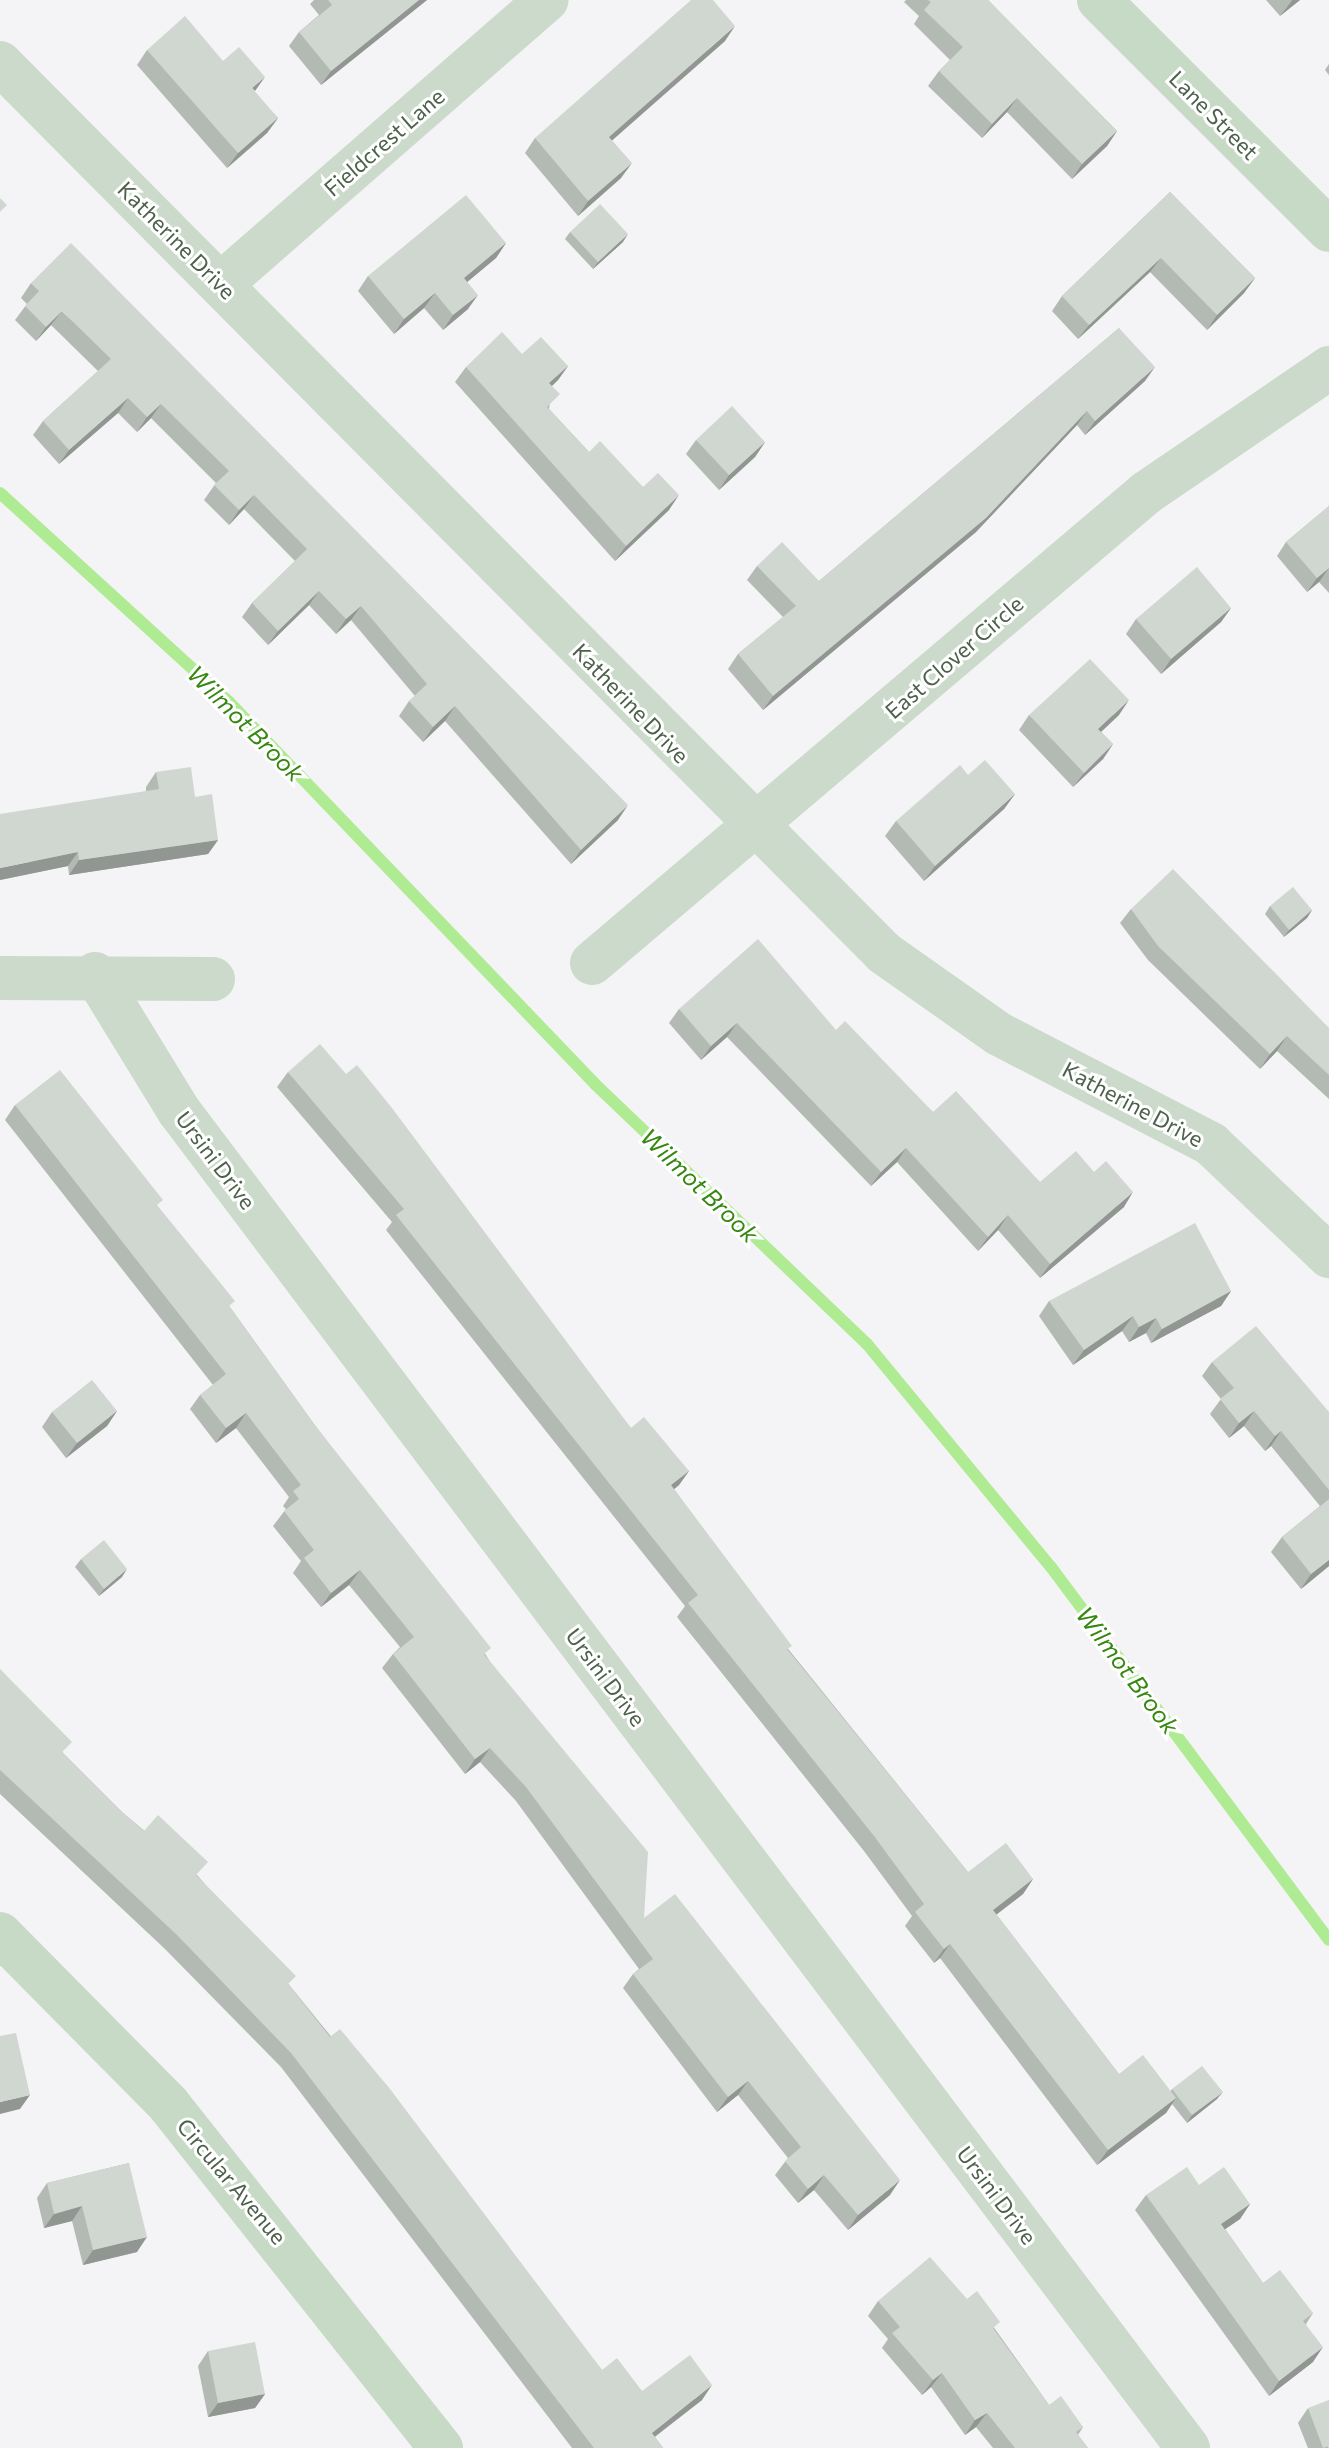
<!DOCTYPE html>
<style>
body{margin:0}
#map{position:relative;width:1329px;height:2448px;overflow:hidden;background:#f4f3f5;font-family:Commissioner,sans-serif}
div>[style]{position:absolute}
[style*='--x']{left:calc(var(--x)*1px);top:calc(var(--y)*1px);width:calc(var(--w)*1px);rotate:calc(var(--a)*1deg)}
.stream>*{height:12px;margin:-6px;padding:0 6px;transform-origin:6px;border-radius:6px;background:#afeb93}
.street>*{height:44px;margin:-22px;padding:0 22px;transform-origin:22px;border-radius:22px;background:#cbdaca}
.secondary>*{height:44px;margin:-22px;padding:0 22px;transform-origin:22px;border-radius:22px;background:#c7dac6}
.wall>*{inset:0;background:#b3b9b3}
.shaded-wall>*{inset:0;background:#929692}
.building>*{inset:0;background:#d0d7d0}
span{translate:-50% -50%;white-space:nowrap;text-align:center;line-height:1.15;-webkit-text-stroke:6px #fff;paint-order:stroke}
.street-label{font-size:22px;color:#4c604b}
.water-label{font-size:24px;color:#358710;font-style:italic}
</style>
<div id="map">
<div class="stream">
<div style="--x:0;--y:493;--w:310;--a:42.4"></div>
<div style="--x:229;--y:702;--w:530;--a:46.22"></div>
<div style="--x:596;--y:1085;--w:375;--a:43.7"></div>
<div style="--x:867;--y:1344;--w:289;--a:50.5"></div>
<div style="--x:1051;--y:1567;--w:465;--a:53.3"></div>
</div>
<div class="street">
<div style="--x:0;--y:63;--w:1254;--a:45.19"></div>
<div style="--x:884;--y:953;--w:141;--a:35.2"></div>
<div style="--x:999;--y:1034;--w:239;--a:27.4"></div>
<div style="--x:1211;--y:1144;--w:163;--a:43.5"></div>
<div style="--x:221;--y:284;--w:432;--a:-41.1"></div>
<div style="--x:592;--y:963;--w:727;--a:-40.31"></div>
<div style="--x:1146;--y:493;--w:222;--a:-34.3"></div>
<div style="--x:95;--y:974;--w:161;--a:58.5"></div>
<div style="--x:179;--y:1111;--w:1675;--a:52.96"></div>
<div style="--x:0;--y:978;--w:213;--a:0.3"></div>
</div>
<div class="secondary">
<div style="--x:1099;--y:0;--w:325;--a:45"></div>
<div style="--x:0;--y:1934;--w:240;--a:45.3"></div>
<div style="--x:169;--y:2105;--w:438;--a:51.6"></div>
</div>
<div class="wall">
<div style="clip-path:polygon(314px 0,427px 0,321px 85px,289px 46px,299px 32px,319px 15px,310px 4px)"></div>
<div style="clip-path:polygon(906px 0,988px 0,1117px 131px,1107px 146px,1072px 179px,1007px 112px,982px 138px,928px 86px,939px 71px,950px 60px,914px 24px,919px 16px,904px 2px)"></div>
<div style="clip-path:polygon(1266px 0,1300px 0,1280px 16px)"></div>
<div style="clip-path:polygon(725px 41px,612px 140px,621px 178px,578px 216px,525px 153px,535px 138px)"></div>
<div style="clip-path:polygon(147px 50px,223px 61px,278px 118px,267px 133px,227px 168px,137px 65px)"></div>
<div style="clip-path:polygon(1329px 64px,1329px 75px,1325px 70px)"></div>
<div style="clip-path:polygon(1170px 192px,1255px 278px,1244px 293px,1207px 330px,1150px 272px,1078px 339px,1052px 311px,1062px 296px)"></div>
<div style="clip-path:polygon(570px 232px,623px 242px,593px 269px,565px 239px)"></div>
<div style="clip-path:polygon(506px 243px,496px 258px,467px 282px,468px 309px,443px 330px,424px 308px,394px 334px,358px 291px,368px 276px)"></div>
<div style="clip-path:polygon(31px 283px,618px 820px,571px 864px,445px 721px,423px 742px,399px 716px,409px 701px,415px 696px,351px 620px,336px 634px,309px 605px,268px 645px,242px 617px,252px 603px,295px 561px,244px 509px,229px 525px,204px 500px,216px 483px,151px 418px,137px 432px,118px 413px,59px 464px,33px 435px,43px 421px,98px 371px,51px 325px,36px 341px,15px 320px,27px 304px,21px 298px)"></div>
<div style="clip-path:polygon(1119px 328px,1145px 381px,1085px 435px,1077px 425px,976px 532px,763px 710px,728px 669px,738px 654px,783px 617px,747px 580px,757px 566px,819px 581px)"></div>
<div style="clip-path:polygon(522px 354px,568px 366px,558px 380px,552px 386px,549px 409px,589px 452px,643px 487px,669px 510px,615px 561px,455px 382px,466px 367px)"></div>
<div style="clip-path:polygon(696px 440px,765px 442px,755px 457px,719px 490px,686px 454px)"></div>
<div style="clip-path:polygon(1329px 506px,1329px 593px,1319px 582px,1307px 592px,1277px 556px,1286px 542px)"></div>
<div style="clip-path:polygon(1231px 608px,1221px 622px,1161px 674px,1126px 634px,1136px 619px)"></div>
<div style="clip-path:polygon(1029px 715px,1119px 715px,1101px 732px,1113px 744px,1103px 759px,1073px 787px,1019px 730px)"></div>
<div style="clip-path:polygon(156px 772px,195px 797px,218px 840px,208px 854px,69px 875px,68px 866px,0 880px,146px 791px,146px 787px)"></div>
<div style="clip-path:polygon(1015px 794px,1004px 809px,924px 881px,885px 836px,896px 821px)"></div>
<div style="clip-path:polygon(1270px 906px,1312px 910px,1307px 918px,1284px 937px,1265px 914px)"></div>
<div style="clip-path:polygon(1131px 909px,1329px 1028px,1329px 1099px,1277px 1051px,1260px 1069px,1148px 960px,1120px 923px)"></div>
<div style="clip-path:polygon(679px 1009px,836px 1030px,933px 1112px,1040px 1182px,1124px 1207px,1040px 1278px,998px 1230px,978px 1251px,897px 1162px,871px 1186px,727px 1037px,701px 1060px,669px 1023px)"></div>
<div style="clip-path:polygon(288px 1072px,631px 1428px,689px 1471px,679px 1485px,674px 1489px,789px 1650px,968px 1872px,1033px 1879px,1023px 1894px,996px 1914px,1119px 2074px,1171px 2091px,1172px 2089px,1217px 2099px,1187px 2123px,1172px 2104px,1166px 2113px,1097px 2165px,940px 1958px,934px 1963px,905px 1926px,912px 1916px,864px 1851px,677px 1617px,685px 1606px,386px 1230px,392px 1222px,277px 1087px)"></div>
<div style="clip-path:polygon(15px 1105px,158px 1207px,314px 1424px,486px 1655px,644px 1918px,890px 2195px,848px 2230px,814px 2190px,798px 2203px,775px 2175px,788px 2158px,738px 2095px,717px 2112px,623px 1988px,633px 1974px,639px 1969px,516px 1801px,480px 1762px,465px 1774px,382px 1668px,393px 1654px,400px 1647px,349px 1585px,321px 1607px,293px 1573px,301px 1561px,273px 1526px,286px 1509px,283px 1506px,289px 1497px,236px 1428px,216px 1443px,190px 1409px,200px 1395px,213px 1385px,5px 1120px)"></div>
<div style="clip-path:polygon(1231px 1291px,1221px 1306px,1151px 1343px,1146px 1333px,1129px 1342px,1122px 1331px,1073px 1365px,1039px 1316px,1049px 1301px)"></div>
<div style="clip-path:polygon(1212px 1362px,1329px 1412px,1329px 1566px,1301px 1589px,1271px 1552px,1282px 1537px,1320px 1506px,1271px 1446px,1265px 1451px,1244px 1426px,1229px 1438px,1210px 1414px,1221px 1399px,1202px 1376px)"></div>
<div style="clip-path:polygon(117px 1411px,107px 1426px,66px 1458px,42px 1427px,52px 1412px)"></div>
<div style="clip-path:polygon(81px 1559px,122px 1577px,99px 1596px,75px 1567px)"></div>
<div style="clip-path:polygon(0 1669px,64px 1754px,122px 1812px,198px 1876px,290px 1986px,602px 2370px,642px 2391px,702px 2400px,655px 2437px,663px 2448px,572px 2448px,281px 2067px,165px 1949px,0 1794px)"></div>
<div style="clip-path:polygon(129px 2163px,137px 2252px,83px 2265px,72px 2221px,44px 2228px,37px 2198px,47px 2183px)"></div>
<div style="clip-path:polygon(1199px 2185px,1250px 2204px,1240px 2219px,1225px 2229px,1263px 2283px,1313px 2313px,1306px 2324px,1313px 2362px,1269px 2396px,1135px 2210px,1146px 2195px)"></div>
<div style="clip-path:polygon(967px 2299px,995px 2329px,1049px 2405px,1083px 2427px,1078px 2435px,1088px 2448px,993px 2448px,976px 2427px,965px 2435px,931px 2387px,922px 2395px,882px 2348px,888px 2339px,868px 2316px,878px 2301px)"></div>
<div style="clip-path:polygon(208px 2351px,265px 2394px,255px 2408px,208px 2417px,198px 2366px)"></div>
<div style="clip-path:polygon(1308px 2408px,1329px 2448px,1308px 2448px,1298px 2423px)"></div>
</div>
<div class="shaded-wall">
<div style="clip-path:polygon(419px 0,427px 0,321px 85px,331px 71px)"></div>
<div style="clip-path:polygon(1292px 0,1300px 0,1280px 16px,1291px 2px)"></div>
<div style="clip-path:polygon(735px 26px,725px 41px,599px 152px,609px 137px)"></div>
<div style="clip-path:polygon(265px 77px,255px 91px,252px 88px)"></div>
<div style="clip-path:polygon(1017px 98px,1007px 112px,982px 138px,992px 124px)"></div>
<div style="clip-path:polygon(278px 118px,267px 133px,227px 168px,238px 153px)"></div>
<div style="clip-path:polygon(1117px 131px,1107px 146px,1072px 179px,1082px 164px)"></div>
<div style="clip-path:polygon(632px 163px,621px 178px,578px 216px,588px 201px)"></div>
<div style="clip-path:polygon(628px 234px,623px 242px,593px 269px,598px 262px)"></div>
<div style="clip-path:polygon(506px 243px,496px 258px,454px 293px,464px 278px)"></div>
<div style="clip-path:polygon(1161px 258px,1150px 272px,1078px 339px,1089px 325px)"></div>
<div style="clip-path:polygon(1255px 278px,1244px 293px,1207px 330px,1217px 315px)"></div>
<div style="clip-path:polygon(435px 293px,424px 308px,394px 334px,404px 319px)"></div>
<div style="clip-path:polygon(478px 295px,468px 309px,443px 330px,453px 315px)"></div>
<div style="clip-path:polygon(62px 311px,51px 325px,36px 341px,46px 327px)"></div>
<div style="clip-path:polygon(568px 366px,558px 380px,539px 398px,549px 383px)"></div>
<div style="clip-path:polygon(1155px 367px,1145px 381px,1085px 435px,1095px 421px)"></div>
<div style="clip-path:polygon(128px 398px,118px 413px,59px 464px,69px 450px)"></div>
<div style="clip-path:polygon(161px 404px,151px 418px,137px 432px,147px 417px)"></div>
<div style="clip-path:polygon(1087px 411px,1077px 425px,976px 532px,763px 710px,773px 696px)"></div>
<div style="clip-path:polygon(765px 442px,755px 457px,719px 490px,729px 475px)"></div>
<div style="clip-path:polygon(254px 495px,244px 509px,229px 525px,239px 510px)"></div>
<div style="clip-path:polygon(679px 495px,669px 510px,615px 561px,626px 546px)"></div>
<div style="clip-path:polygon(1329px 568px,1319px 582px,1307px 592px,1317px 578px)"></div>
<div style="clip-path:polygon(319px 591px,309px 605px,268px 645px,278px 631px)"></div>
<div style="clip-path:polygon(361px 606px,351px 620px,336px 634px,346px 619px)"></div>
<div style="clip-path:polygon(1231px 608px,1221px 622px,1161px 674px,1171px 659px)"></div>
<div style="clip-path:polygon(1129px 700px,1119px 715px,1088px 744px,1098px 729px)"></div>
<div style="clip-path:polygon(455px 706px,445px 721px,423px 742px,433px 727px)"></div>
<div style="clip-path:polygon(1113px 744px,1103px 759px,1073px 787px,1084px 773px)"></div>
<div style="clip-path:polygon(1015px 794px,1004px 809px,924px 881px,935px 866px)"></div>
<div style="clip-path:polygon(628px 805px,618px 820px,571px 864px,581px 850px)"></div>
<div style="clip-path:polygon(218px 840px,208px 854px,69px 875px,79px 860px)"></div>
<div style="clip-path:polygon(78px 852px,68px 866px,0 880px,0 868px)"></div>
<div style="clip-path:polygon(1312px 910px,1307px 918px,1284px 937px,1289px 930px)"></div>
<div style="clip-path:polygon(737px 1023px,727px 1037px,701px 1060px,711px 1046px)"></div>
<div style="clip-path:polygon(1287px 1036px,1277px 1051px,1260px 1069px,1270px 1054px)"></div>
<div style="clip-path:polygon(906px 1148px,897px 1162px,871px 1186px,881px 1172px)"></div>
<div style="clip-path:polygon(1133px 1192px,1124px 1207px,1040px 1278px,1050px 1264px)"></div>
<div style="clip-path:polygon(1008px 1215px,998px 1230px,978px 1251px,988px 1237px)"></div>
<div style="clip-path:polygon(1231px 1291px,1221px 1306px,1151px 1343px,1162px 1329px)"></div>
<div style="clip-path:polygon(1133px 1316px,1122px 1331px,1073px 1365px,1084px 1350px)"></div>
<div style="clip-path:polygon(1156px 1318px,1146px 1333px,1129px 1342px,1139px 1327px)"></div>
<div style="clip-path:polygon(117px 1411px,107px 1426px,66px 1458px,77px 1443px)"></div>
<div style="clip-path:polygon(1254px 1411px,1244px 1426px,1229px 1438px,1239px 1423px)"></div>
<div style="clip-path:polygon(246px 1413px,236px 1428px,216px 1443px,226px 1428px)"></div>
<div style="clip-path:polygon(1281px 1431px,1271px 1446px,1265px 1451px,1275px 1436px)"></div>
<div style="clip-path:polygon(689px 1471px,679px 1485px,661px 1500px,671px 1485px)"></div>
<div style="clip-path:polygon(1329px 1560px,1329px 1566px,1301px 1589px,1311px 1574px)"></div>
<div style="clip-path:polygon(127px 1569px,122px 1577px,99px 1596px,104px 1589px)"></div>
<div style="clip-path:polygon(360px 1570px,349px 1585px,321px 1607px,331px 1593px)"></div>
<div style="clip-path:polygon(490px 1748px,480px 1762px,465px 1774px,475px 1759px)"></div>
<div style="clip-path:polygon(1033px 1879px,1023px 1894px,983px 1925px,993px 1910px)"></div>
<div style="clip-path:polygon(950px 1944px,940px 1958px,934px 1963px,944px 1949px)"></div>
<div style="clip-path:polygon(748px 2081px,738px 2095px,717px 2112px,728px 2097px)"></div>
<div style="clip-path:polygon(1223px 2092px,1217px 2099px,1187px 2123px,1192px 2115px)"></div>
<div style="clip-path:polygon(30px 2095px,20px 2109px,0 2114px,0 2102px)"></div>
<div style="clip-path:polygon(1176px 2098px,1166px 2113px,1097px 2165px,1108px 2150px)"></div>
<div style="clip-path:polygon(824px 2175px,814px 2190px,798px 2203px,808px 2189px)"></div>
<div style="clip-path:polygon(900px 2180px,890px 2195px,848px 2230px,858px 2215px)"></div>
<div style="clip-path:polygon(1250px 2204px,1240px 2219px,1211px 2239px,1221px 2224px)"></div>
<div style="clip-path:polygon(82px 2206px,72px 2221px,44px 2228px,54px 2214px)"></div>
<div style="clip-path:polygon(147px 2237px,137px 2252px,83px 2265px,93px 2250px)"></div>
<div style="clip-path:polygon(1323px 2347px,1313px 2362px,1269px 2396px,1279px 2381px)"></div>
<div style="clip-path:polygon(942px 2373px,931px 2387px,922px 2395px,933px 2380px)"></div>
<div style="clip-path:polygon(712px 2385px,702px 2400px,641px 2447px,652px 2433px)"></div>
<div style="clip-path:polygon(265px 2394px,255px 2408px,208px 2417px,218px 2403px)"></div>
<div style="clip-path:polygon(987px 2413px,976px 2427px,965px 2435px,975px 2420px)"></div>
</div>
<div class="building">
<div style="clip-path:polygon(328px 0,419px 0,331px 71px,299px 32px,332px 5px)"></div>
<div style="clip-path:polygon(691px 0,713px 0,735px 26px,609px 137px,632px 163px,588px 201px,535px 138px)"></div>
<div style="clip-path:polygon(928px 0,988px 0,1117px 131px,1082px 164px,1017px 98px,992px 124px,939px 71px,963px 47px,924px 10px,931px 2px)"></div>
<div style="clip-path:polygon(185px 16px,223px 61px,239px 47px,265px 77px,252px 88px,278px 118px,238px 153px,147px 50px)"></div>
<div style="clip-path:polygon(1170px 192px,1255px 278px,1217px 315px,1161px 258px,1089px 325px,1062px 296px)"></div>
<div style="clip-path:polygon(466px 195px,506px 243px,464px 278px,478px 295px,453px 315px,435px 293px,404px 319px,368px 276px)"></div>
<div style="clip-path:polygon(0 198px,7px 205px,0 212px)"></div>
<div style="clip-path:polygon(600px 204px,628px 234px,598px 262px,570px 232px)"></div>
<div style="clip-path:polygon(71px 243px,628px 805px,581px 850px,455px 706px,433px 727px,409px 701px,427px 684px,361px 606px,346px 619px,319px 591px,278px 631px,252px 603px,307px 549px,254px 495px,239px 510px,214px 485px,229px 471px,161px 404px,147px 417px,128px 398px,69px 450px,43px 421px,111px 359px,62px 311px,46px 327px,25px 306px,39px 291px,31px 283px)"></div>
<div style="clip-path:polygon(1119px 328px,1155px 367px,1095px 421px,1087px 411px,986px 518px,773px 696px,738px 654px,796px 606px,757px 566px,782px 542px,819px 581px)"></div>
<div style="clip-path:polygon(502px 332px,522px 354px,541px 337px,568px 366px,549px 383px,560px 394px,547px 407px,589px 452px,600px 441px,643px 487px,658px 473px,679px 495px,626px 546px,466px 367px)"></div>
<div style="clip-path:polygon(732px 406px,765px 442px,729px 475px,696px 440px)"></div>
<div style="clip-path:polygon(1329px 506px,1329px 568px,1317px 578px,1286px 542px)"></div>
<div style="clip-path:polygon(1197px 567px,1231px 608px,1171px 659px,1136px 619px)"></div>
<div style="clip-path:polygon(1090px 659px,1129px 700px,1098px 729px,1113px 744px,1084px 773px,1029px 715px)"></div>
<div style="clip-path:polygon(985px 760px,1015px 794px,935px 866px,896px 821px,960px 765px,968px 775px)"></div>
<div style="clip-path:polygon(191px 767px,195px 797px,212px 794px,218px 840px,79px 860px,78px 852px,0 868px,0 814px,159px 789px,156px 772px)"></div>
<div style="clip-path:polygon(1173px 869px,1329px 1028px,1329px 1075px,1287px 1036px,1270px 1054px,1158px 946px,1131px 909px)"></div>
<div style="clip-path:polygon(1293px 887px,1312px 910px,1289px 930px,1270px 906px)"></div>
<div style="clip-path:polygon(758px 939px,836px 1030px,845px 1021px,933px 1112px,956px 1091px,1040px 1182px,1076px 1151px,1094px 1172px,1106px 1161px,1133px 1192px,1050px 1264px,1008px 1215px,988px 1237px,906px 1148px,881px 1172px,737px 1023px,711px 1046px,679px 1009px)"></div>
<div style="clip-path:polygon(320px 1044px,346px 1074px,357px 1065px,392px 1108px,631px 1428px,644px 1417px,689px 1471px,671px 1485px,792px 1646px,787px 1649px,968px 1872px,1006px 1843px,1033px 1879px,993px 1910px,1119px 2074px,1143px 2055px,1176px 2098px,1108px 2150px,950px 1944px,944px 1949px,915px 1912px,924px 1904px,874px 1836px,688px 1603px,698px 1595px,396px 1215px,404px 1209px,288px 1072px)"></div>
<div style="clip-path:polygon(60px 1070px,163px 1200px,157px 1205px,235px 1301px,229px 1306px,314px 1424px,491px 1648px,484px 1654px,648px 1852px,644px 1918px,675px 1894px,900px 2180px,858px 2215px,824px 2175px,808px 2189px,785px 2161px,801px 2147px,748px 2081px,728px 2097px,633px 1974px,653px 1959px,526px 1787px,490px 1748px,475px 1759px,393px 1654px,414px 1637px,360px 1570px,331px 1593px,304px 1558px,314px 1550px,284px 1511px,299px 1499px,293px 1491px,301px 1485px,246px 1413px,226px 1428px,200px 1395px,226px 1374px,15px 1105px)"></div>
<div style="clip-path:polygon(1195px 1223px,1231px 1291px,1162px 1329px,1156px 1318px,1139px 1327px,1133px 1316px,1084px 1350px,1049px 1301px)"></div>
<div style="clip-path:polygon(1256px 1326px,1329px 1412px,1329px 1490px,1281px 1431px,1275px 1436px,1254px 1411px,1239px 1423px,1220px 1399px,1234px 1388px,1212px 1362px)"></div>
<div style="clip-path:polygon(92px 1380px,117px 1411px,77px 1443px,52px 1412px)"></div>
<div style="clip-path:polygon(1329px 1499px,1329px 1560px,1311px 1574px,1282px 1537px)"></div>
<div style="clip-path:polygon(104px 1540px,127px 1569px,104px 1589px,81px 1559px)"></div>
<div style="clip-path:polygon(0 1669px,72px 1742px,62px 1752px,122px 1812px,144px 1831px,158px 1815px,208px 1862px,196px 1875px,296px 1976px,288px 1984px,330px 2037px,340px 2029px,390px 2089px,602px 2370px,617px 2358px,642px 2391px,690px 2355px,712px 2385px,652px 2433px,663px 2448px,594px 2448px,291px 2053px,176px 1934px,0 1770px)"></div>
<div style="clip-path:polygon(16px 2033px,30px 2095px,0 2102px,0 2036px)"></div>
<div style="clip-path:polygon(1202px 2066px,1223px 2092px,1192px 2115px,1172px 2089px)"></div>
<div style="clip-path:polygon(129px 2163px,147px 2237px,93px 2250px,82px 2206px,54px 2214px,47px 2183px)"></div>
<div style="clip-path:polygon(1187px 2167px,1199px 2185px,1224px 2167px,1250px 2204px,1221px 2224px,1263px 2283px,1280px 2270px,1313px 2313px,1303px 2321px,1323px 2347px,1279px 2381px,1146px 2195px)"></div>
<div style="clip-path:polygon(930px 2257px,967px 2299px,977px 2291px,1000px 2322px,993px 2328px,1049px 2405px,1061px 2396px,1083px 2427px,1076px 2432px,1088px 2448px,1015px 2448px,987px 2413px,975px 2420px,942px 2373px,933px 2380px,892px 2333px,900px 2327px,878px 2301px)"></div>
<div style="clip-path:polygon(255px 2342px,265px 2394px,218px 2403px,208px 2351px)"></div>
<div style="clip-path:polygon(1329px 2400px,1329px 2446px,1323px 2448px,1308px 2408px)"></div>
</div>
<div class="street-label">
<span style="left:1214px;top:115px;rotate:45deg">Lane Street</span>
<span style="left:384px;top:142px;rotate:-41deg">Fieldcrest Lane</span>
<span style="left:177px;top:240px;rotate:45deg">Katherine Drive</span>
<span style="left:954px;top:657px;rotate:-41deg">East Clover Circle</span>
<span style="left:631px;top:703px;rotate:46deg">Katherine Drive</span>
<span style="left:1133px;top:1104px;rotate:28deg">Katherine Drive</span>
<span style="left:216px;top:1160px;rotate:53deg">Ursini Drive</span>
<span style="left:606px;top:1677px;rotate:53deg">Ursini Drive</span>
<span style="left:232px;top:2181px;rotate:50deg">Circular Avenue</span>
<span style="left:997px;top:2195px;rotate:53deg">Ursini Drive</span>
</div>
<div class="water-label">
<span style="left:246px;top:723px;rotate:45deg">Wilmot Brook</span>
<span style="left:700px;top:1185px;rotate:44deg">Wilmot Brook</span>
<span style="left:1128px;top:1670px;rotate:53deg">Wilmot Brook</span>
</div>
</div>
